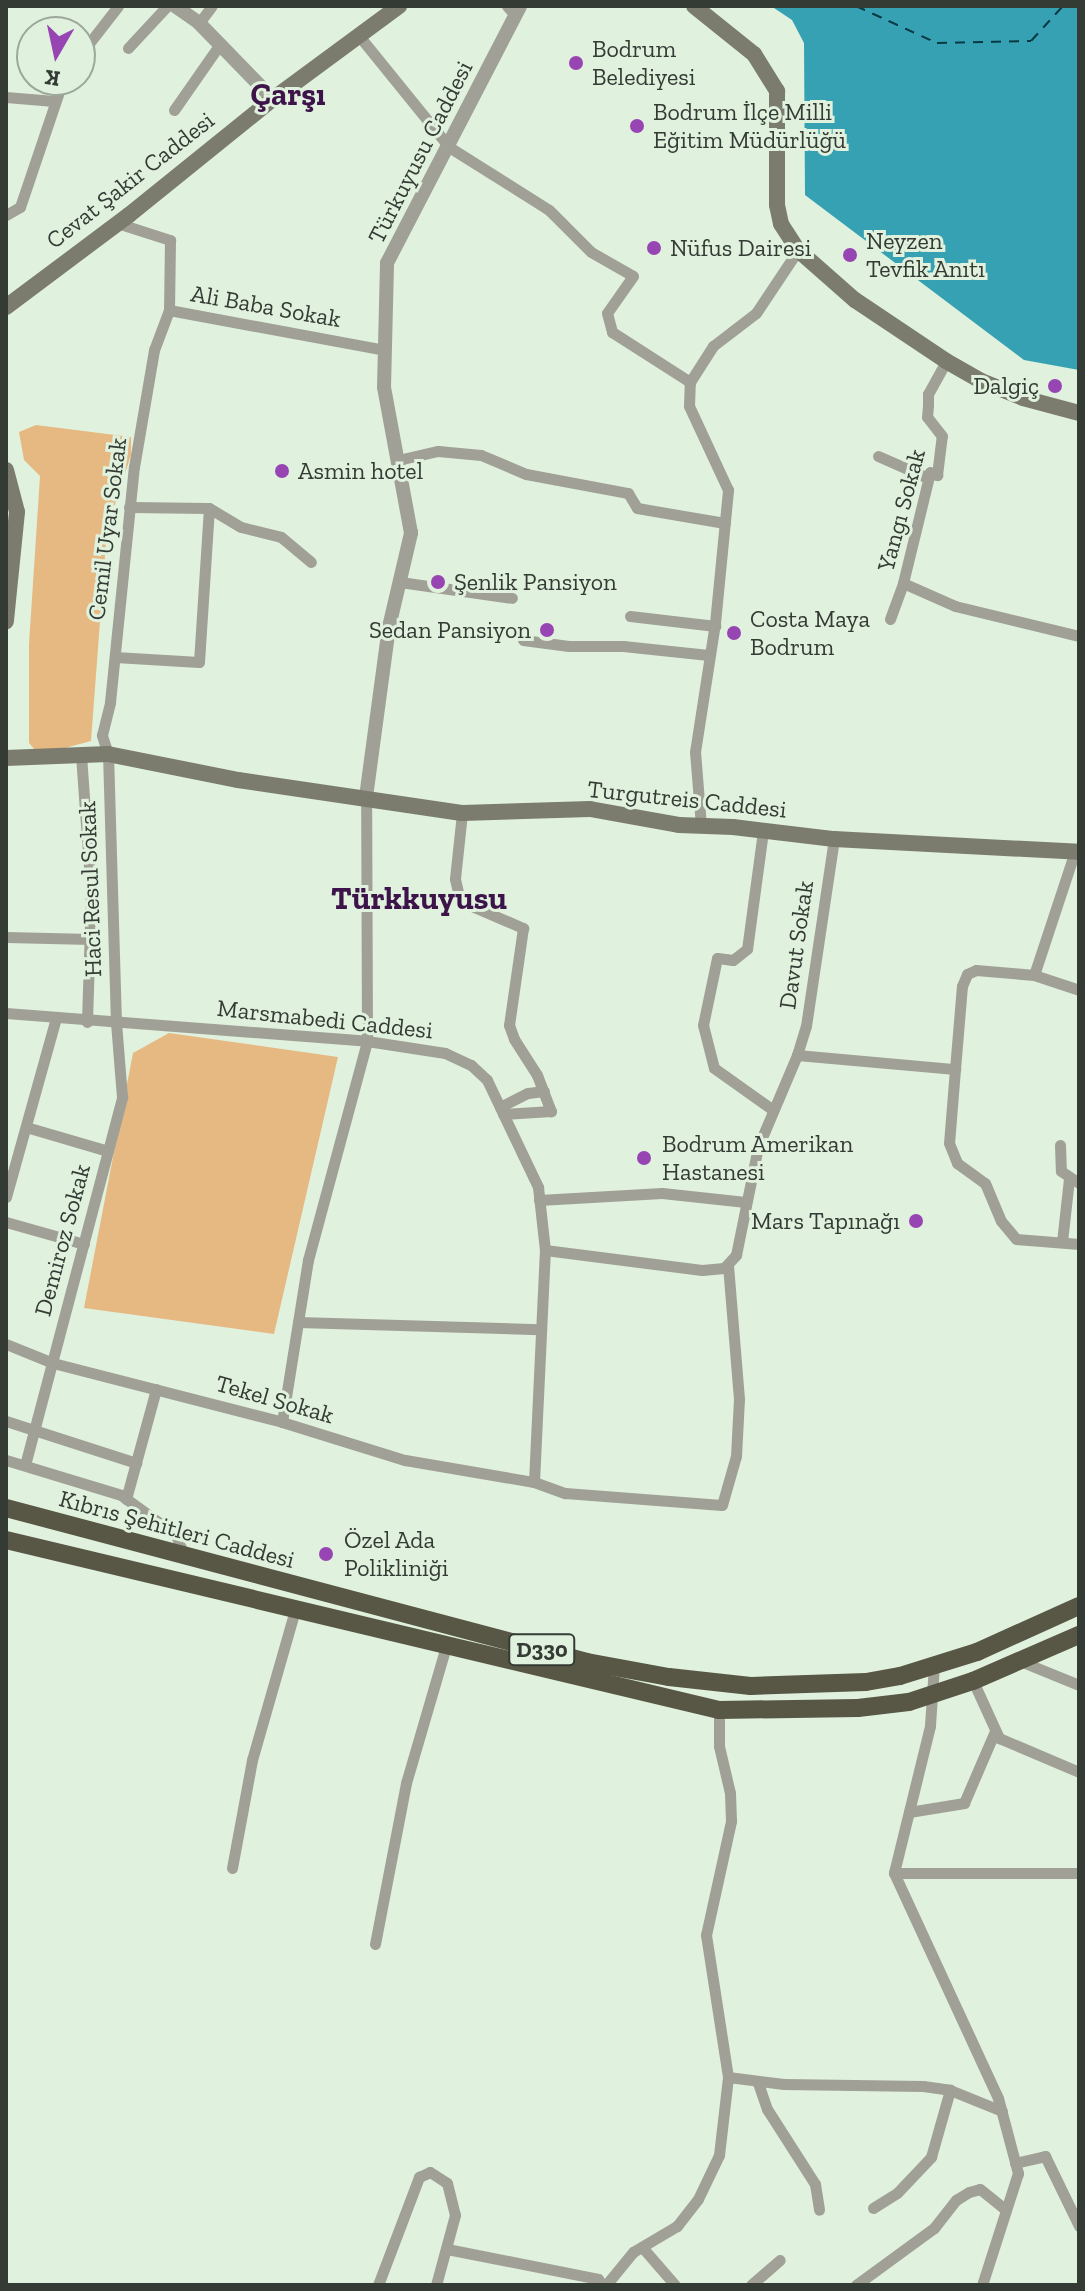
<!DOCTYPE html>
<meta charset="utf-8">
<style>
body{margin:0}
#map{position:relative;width:1085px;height:2291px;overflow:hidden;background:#e0f1de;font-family:"Zilla Slab",serif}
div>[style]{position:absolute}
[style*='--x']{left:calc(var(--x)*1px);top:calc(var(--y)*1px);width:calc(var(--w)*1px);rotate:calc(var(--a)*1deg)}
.green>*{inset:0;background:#e6b983}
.water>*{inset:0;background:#36a1b3}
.ferry>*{height:2px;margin-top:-1px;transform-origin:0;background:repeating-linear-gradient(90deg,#083942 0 10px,transparent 0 18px)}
.minor>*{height:11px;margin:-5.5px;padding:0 5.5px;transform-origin:5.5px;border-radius:5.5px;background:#a0a096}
.tertiary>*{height:14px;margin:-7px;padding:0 7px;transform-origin:7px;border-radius:7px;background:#a0a096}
.secondary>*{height:16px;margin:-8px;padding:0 8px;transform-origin:8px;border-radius:8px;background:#7c7c6e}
.trunk>*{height:18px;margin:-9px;padding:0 9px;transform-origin:9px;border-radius:9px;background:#585745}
.dots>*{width:22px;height:22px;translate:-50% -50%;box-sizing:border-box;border:4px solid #e0f1de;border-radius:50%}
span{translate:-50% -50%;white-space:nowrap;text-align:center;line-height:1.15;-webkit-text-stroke:6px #e0f1de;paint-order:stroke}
.shield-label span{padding:2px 6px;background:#e0f1de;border:2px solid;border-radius:6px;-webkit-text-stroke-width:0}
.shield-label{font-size:22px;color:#343b34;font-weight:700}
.poi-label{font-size:24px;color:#343b34}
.left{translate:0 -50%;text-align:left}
.right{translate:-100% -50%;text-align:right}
.street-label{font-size:24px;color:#343b34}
.district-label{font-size:32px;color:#3c1449;font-weight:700}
.frame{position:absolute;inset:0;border:8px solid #343b34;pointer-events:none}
.north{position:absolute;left:16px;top:16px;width:80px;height:80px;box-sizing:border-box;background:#e0f1de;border:2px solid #9ba89a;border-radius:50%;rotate:189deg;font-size:22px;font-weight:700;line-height:32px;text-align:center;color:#343b34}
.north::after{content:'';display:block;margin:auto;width:28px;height:36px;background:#9845b4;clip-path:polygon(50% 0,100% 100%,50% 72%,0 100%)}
</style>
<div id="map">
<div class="green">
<div style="clip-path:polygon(36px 425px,131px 437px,131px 455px,107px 529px,91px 741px,50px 752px,35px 750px,29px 743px,29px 644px,40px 476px,24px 460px,19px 432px)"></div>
<div style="clip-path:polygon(169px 1033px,338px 1057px,274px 1334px,84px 1308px,133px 1053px)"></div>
</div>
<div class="water">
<div style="clip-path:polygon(771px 6px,1079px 6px,1079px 370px,1024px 360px,805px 195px,804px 43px,792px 20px)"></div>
</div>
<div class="ferry">
<div style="--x:856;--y:6;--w:89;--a:24.6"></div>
<div style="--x:937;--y:43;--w:94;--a:-1.2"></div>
<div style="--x:1031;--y:41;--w:47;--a:-47.6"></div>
</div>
<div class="minor">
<div style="--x:507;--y:6;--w:12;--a:48"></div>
<div style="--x:199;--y:23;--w:21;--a:-53"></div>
<div style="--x:360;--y:37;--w:141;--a:51"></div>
<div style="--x:449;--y:147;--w:118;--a:32.2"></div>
<div style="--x:549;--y:210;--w:59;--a:45"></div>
<div style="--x:591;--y:252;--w:48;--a:29.7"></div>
<div style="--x:633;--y:276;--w:45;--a:125.1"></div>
<div style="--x:607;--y:313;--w:20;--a:75"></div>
<div style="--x:612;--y:332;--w:93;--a:32.7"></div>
<div style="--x:128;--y:48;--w:57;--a:-47.1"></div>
<div style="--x:80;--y:55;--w:62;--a:-52.2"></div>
<div style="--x:6;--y:97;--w:48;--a:4.8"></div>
<div style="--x:174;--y:110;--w:80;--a:-55.1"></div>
<div style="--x:6;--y:215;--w:16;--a:-30"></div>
<div style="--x:20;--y:207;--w:134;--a:-71.3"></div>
<div style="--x:117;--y:223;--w:56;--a:17.8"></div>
<div style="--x:170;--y:240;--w:70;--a:90.8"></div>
<div style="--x:169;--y:310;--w:219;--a:10.5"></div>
<div style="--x:878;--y:456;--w:55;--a:23.7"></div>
<div style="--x:398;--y:460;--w:41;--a:-12.7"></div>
<div style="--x:438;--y:451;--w:43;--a:5.3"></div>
<div style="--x:481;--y:455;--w:49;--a:22.9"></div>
<div style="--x:526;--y:474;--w:104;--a:10.6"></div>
<div style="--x:628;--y:493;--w:17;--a:59"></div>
<div style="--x:637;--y:508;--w:89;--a:9.7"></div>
<div style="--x:129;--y:507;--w:80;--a:0.7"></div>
<div style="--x:209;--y:508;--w:37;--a:31"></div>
<div style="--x:241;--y:527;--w:41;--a:14"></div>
<div style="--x:281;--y:537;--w:39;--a:40"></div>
<div style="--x:400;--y:582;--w:113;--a:8.1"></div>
<div style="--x:903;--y:583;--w:114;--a:-76.3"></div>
<div style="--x:930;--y:472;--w:8;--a:23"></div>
<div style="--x:937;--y:475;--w:39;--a:-83"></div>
<div style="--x:942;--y:436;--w:24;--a:-128"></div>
<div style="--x:927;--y:417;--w:12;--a:-85"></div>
<div style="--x:928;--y:405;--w:11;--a:-90"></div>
<div style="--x:928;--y:394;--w:38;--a:-61"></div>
<div style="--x:630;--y:616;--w:86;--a:6.7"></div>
<div style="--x:890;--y:619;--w:38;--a:-70"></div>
<div style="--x:903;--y:583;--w:57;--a:23.9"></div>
<div style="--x:955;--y:606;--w:128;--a:13.6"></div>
<div style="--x:523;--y:640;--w:46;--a:7.4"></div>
<div style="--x:569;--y:646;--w:54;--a:0"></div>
<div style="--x:623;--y:646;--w:86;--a:6"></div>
<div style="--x:115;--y:657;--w:84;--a:3.4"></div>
<div style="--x:199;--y:662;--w:154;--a:-86.3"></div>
<div style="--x:81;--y:755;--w:139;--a:85.9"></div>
<div style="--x:91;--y:894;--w:128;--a:91.8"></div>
<div style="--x:462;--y:813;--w:66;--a:96.1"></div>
<div style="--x:455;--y:879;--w:23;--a:77"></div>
<div style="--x:460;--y:901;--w:69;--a:23.2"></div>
<div style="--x:523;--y:928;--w:98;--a:98.2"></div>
<div style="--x:509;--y:1025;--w:15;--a:70"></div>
<div style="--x:514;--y:1039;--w:43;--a:57.4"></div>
<div style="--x:537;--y:1075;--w:39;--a:69"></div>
<div style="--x:551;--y:1111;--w:48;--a:176.4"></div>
<div style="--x:701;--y:826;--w:74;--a:-94.6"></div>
<div style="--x:695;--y:752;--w:131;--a:-81.2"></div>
<div style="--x:715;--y:623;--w:134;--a:-84.4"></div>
<div style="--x:728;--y:490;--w:93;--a:-114.9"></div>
<div style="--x:689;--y:406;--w:24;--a:-88"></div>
<div style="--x:690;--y:382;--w:43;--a:-57.4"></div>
<div style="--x:713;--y:346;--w:54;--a:-37.5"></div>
<div style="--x:756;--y:313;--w:76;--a:-56.3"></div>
<div style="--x:763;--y:831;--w:119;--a:97.7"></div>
<div style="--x:747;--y:949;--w:18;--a:142"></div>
<div style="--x:733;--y:960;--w:16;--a:-173"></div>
<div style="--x:717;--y:958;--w:68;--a:101.8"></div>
<div style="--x:703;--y:1025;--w:44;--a:75.7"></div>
<div style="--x:714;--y:1068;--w:72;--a:35.4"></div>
<div style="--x:6;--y:937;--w:85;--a:1.3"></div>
<div style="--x:1034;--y:975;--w:131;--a:-71.7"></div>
<div style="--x:6;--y:1013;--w:362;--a:4.4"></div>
<div style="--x:367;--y:1041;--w:79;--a:8.7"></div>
<div style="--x:445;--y:1053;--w:29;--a:25"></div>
<div style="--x:471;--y:1065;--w:22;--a:43"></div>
<div style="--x:487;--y:1080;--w:119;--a:64.5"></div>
<div style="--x:538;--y:1187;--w:63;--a:83.7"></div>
<div style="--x:545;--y:1250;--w:158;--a:7.3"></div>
<div style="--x:702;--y:1270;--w:22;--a:-5"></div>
<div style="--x:724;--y:1268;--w:18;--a:-47"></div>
<div style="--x:736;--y:1255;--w:110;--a:-78.5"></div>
<div style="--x:758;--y:1147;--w:100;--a:-67"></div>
<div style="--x:797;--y:1055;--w:159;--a:5.1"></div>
<div style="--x:955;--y:1069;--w:74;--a:94.6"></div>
<div style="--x:949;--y:1143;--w:22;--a:68"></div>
<div style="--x:957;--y:1163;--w:34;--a:36"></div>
<div style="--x:985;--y:1183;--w:41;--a:67.2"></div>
<div style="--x:1001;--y:1221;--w:23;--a:50"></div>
<div style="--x:1016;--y:1239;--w:63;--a:4.5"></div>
<div style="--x:797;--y:1055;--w:30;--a:-73"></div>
<div style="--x:806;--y:1026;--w:189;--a:-81.5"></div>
<div style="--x:955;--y:1069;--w:83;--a:-85.2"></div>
<div style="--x:962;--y:986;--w:13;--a:-67"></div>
<div style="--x:967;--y:974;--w:10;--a:-24"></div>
<div style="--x:976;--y:970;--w:58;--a:4.9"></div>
<div style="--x:1034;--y:975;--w:47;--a:18.4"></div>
<div style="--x:500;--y:1107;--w:31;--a:-27"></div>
<div style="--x:528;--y:1093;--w:16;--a:-7"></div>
<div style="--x:26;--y:1127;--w:85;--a:16.3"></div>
<div style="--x:1060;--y:1145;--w:26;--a:88"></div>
<div style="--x:1061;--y:1171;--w:22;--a:34"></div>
<div style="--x:6;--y:1197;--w:186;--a:-74.4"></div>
<div style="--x:539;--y:1200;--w:123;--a:-3.3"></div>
<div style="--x:662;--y:1193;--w:84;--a:6.1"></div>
<div style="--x:6;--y:1222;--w:81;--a:15.8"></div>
<div style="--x:1062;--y:1242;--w:63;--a:-83.7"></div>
<div style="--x:298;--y:1322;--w:242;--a:1.7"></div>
<div style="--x:6;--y:1344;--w:51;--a:22"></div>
<div style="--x:53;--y:1363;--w:236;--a:14.4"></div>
<div style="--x:282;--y:1422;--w:129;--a:17.2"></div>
<div style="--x:405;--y:1460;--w:131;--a:9.7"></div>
<div style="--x:534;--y:1482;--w:33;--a:20"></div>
<div style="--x:565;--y:1493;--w:157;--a:4.4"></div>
<div style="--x:722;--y:1505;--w:51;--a:-74.1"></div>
<div style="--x:736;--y:1456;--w:57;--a:-87"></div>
<div style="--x:739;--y:1399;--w:135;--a:-94.7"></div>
<div style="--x:6;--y:1421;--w:137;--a:17.9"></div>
<div style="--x:282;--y:1422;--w:164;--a:-80.9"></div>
<div style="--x:308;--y:1260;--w:227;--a:-74.9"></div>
<div style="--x:367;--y:1041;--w:244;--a:-90.2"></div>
<div style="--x:6;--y:1460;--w:120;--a:16.9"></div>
<div style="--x:121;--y:1495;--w:68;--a:36"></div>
<div style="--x:176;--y:1535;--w:22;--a:69"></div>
<div style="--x:25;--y:1465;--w:381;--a:-75.2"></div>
<div style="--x:122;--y:1097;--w:74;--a:-94.6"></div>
<div style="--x:116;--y:1023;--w:269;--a:-91.7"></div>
<div style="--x:108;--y:754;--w:20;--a:-108"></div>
<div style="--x:102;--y:735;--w:34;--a:-76"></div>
<div style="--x:110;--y:702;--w:236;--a:-84.2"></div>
<div style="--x:134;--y:467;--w:119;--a:-80.3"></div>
<div style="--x:154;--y:350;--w:43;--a:-69.4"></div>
<div style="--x:534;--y:1482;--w:232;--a:-87.3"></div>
<div style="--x:126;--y:1499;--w:114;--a:-74.7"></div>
<div style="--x:1020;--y:1661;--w:64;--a:22.1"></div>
<div style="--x:934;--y:1665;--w:61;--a:93.8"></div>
<div style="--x:930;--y:1726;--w:151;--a:103.8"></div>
<div style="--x:894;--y:1873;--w:248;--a:65.2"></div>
<div style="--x:998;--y:2098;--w:78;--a:75.1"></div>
<div style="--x:1018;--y:2173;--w:118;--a:107.8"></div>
<div style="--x:973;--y:1681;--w:63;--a:65.5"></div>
<div style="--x:999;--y:1738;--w:87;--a:23"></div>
<div style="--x:909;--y:1812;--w:56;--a:-9.3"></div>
<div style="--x:964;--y:1803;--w:78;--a:-66.7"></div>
<div style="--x:232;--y:1868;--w:110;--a:-79.5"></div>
<div style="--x:252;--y:1760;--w:156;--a:-74"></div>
<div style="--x:894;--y:1873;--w:185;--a:0"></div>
<div style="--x:375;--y:1944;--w:164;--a:-79.1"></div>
<div style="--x:406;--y:1783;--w:143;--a:-73.7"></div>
<div style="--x:728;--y:2077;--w:56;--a:7.1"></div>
<div style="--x:784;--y:2084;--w:139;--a:0.8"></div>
<div style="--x:923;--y:2086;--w:27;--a:8"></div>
<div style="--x:950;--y:2090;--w:56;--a:22"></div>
<div style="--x:758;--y:2083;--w:28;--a:71"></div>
<div style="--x:767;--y:2109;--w:89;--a:57.4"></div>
<div style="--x:815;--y:2184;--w:26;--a:81"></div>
<div style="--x:1015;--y:2163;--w:31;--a:-13"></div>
<div style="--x:1045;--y:2156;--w:78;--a:64.1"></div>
<div style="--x:873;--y:2208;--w:28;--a:-32"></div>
<div style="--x:897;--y:2193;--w:50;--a:-46.6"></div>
<div style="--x:931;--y:2157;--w:70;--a:-74.2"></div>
<div style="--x:642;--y:2247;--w:50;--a:49"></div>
<div style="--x:447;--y:2249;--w:154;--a:11.2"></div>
<div style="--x:598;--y:2279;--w:7;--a:56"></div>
<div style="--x:378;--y:2285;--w:116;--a:-69.2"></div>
<div style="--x:419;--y:2177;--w:12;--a:-24"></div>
<div style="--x:430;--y:2172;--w:20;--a:33"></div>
<div style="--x:447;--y:2183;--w:33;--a:76"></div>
<div style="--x:455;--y:2215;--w:73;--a:105.2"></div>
<div style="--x:606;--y:2285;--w:43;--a:-50.7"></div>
<div style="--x:633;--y:2252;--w:51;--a:-30.6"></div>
<div style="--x:677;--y:2226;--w:34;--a:-52"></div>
<div style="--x:698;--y:2199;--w:49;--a:-64.5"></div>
<div style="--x:719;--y:2155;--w:79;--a:-83.4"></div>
<div style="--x:728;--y:2077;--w:144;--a:-98.8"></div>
<div style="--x:706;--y:1935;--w:117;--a:-77.6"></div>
<div style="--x:731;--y:1821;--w:28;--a:-92"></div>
<div style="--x:730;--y:1793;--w:48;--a:-103.2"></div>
<div style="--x:719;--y:1746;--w:36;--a:-90"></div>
<div style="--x:751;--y:2285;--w:38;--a:-41"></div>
<div style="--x:856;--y:2285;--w:97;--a:-36.2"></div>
<div style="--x:934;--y:2228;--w:36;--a:-52"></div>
<div style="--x:956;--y:2200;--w:15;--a:-32"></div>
<div style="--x:969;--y:2192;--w:11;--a:-15"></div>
<div style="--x:980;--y:2189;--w:33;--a:39"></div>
</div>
<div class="tertiary">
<div style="--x:175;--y:6;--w:29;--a:35"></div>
<div style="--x:199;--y:23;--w:106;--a:45.8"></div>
<div style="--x:366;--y:797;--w:172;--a:-82.3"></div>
<div style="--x:389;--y:627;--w:97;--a:-76.8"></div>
<div style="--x:411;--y:533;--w:148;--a:-100.5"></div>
<div style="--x:384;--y:387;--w:124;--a:-88.6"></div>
<div style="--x:387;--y:263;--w:289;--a:-62.6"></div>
</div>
<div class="secondary">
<div style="--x:694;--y:6;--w:77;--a:38.7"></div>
<div style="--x:754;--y:54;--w:44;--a:58.1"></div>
<div style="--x:777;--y:91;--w:114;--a:90"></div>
<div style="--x:777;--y:205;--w:19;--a:78"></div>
<div style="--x:781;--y:224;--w:31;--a:57"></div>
<div style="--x:798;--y:250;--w:76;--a:41.3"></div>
<div style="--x:855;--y:300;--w:110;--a:33.8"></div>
<div style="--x:946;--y:361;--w:40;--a:29.7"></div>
<div style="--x:981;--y:381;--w:45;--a:22"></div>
<div style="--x:1023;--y:398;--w:58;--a:15"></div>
<div style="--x:6;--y:307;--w:154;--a:-36.8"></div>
<div style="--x:129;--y:215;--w:185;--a:-38.9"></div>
<div style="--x:273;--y:99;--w:157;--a:-36.4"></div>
<div style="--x:6;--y:470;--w:43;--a:75.3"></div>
<div style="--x:17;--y:512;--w:110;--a:95.8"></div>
<div style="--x:6;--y:758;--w:102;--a:-2.2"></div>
<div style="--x:108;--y:754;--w:133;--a:11.3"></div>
<div style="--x:238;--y:780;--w:226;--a:8.4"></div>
<div style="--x:462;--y:813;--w:128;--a:-1.8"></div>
<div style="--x:590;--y:809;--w:90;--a:10.2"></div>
<div style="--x:679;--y:825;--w:54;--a:2.1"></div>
<div style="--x:733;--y:827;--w:102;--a:6.8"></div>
<div style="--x:834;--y:839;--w:245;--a:3"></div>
</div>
<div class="trunk">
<div style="--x:6;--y:1508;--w:601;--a:14.85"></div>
<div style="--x:587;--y:1662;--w:83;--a:10.4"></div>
<div style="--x:669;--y:1677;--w:82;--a:6.3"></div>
<div style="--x:751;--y:1686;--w:115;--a:-2"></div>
<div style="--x:866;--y:1682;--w:35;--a:-10"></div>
<div style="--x:900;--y:1676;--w:81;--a:-17.3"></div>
<div style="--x:977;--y:1652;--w:112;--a:-24.3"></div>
<div style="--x:6;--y:1540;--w:733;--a:13.41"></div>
<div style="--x:719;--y:1710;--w:139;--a:-0.8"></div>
<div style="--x:858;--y:1708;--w:51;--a:-6.7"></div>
<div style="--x:909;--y:1702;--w:67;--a:-18.2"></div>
<div style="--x:973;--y:1681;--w:116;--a:-23.5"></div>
</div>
<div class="dots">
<div style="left:576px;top:63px;background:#9845b4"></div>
<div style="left:637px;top:126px;background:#9845b4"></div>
<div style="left:654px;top:248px;background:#9845b4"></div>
<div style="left:850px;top:255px;background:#9845b4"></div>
<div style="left:1055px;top:386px;background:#9845b4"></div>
<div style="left:282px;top:471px;background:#9845b4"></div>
<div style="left:438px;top:582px;background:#9845b4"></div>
<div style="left:547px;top:630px;background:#9845b4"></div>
<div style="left:734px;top:633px;background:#9845b4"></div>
<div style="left:644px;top:1158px;background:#9845b4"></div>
<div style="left:916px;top:1221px;background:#9845b4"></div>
<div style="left:326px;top:1554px;background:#9845b4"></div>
</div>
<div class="shield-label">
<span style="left:542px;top:1650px">D330</span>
</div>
<div class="poi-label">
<span class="left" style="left:592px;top:63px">Bodrum<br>Belediyesi</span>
<span class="left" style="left:653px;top:126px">Bodrum İlçe Milli<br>Eğitim Müdürlüğü</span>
<span class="left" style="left:866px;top:255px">Neyzen<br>Tevfik Anıtı</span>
<span class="left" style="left:670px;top:248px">Nüfus Dairesi</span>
<span class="right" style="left:1039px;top:386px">Dalgiç</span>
<span class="left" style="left:298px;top:471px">Asmin hotel</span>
<span class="left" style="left:454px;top:582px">Şenlik Pansiyon</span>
<span class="left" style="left:750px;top:633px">Costa Maya<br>Bodrum</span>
<span class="right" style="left:531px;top:630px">Sedan Pansiyon</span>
<span class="left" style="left:662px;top:1158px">Bodrum Amerikan<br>Hastanesi</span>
<span class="right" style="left:900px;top:1221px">Mars Tapınağı</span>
<span class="left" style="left:344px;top:1554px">Özel Ada<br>Polikliniği</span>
</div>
<div class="street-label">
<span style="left:420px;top:152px;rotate:-63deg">Türkuyusu Caddesi</span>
<span style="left:130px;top:180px;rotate:-38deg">Cevat Şakir Caddesi</span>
<span style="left:266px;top:306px;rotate:10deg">Ali Baba Sokak</span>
<span style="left:901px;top:510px;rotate:-75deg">Yangı Sokak</span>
<span style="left:107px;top:529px;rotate:-83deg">Cemil Uyar Sokak</span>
<span style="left:687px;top:799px;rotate:6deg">Turgutreis Caddesi</span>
<span style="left:90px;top:889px;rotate:-92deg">Haci Resul Sokak</span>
<span style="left:796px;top:945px;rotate:-82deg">Davut Sokak</span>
<span style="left:325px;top:1019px;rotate:6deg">Marsmabedi Caddesi</span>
<span style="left:62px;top:1240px;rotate:-75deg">Demiroz Sokak</span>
<span style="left:275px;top:1399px;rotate:16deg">Tekel Sokak</span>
<span style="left:177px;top:1529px;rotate:15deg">Kıbrıs Şehitleri Caddesi</span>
</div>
<div class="district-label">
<span style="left:288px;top:94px">Çarşı</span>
<span style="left:419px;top:898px">Türkkuyusu</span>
</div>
<div class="frame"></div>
<div class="north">K</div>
</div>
